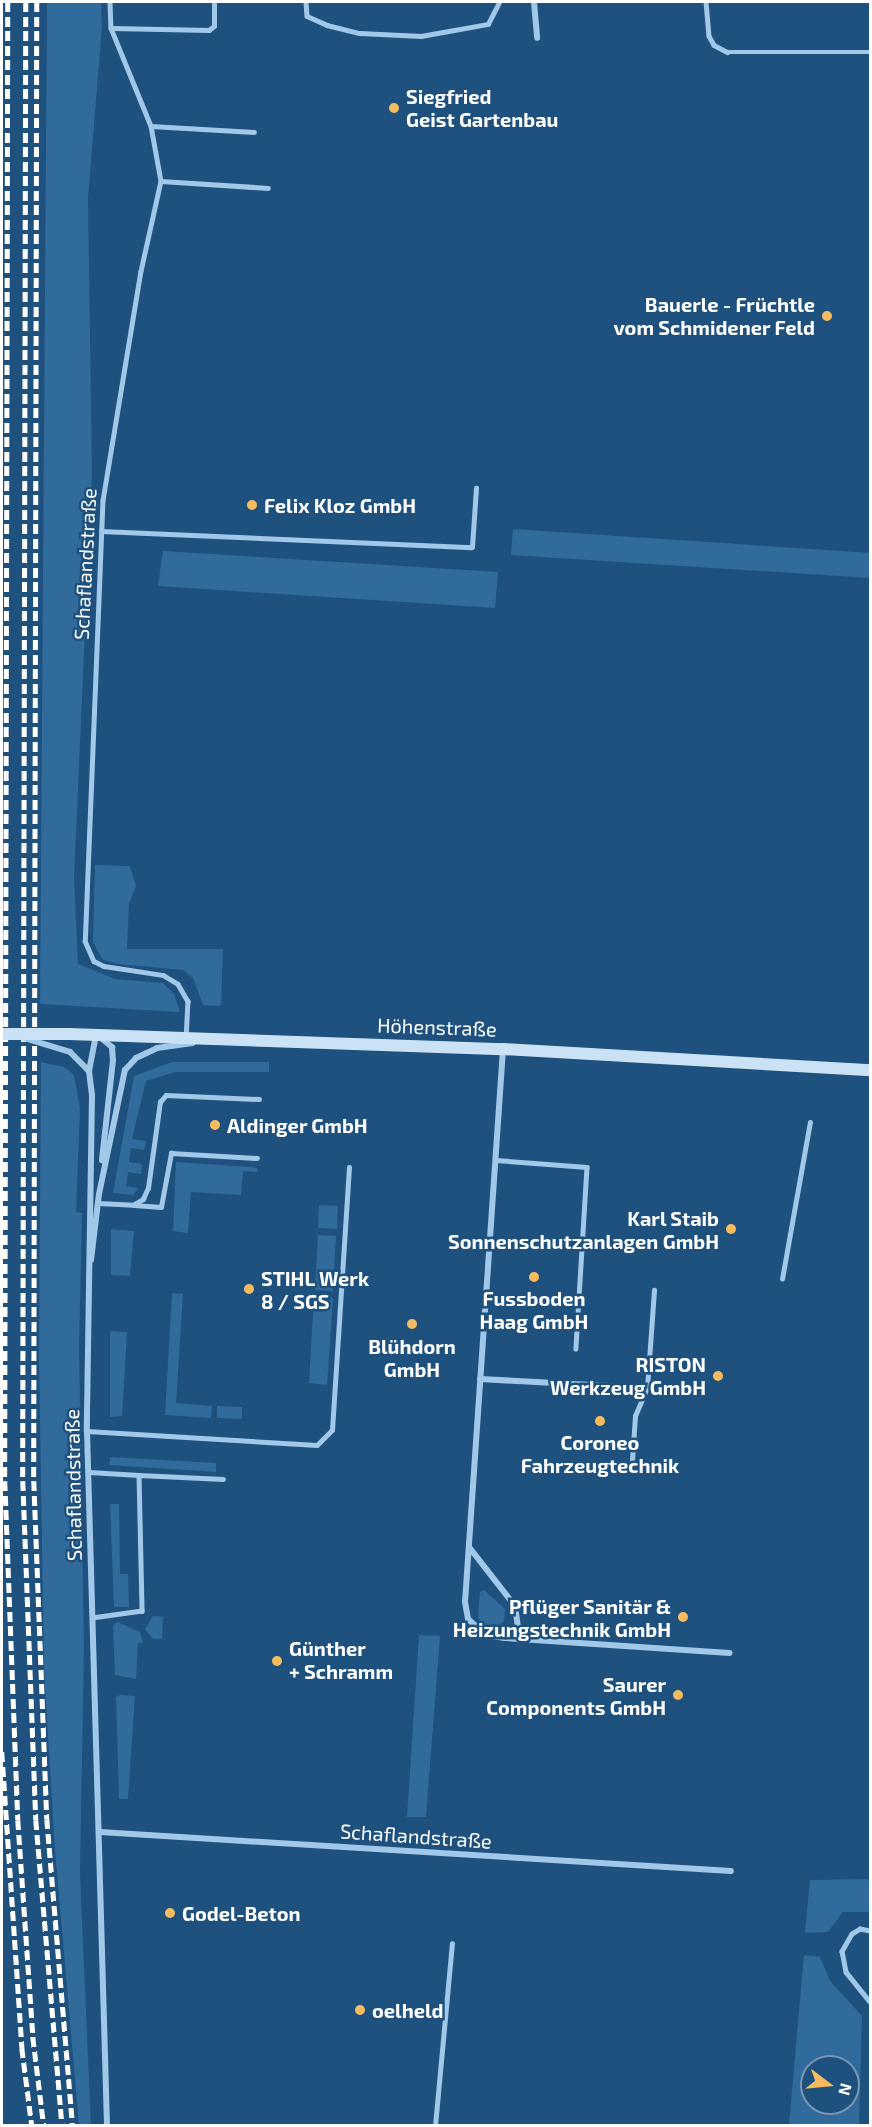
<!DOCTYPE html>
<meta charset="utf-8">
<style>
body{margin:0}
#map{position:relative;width:872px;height:2127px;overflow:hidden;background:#1e517e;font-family:"Exo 2",sans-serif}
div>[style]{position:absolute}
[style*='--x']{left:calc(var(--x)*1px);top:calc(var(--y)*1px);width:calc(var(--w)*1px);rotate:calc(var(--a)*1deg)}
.green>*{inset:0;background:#306b9c}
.lane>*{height:4.5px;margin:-2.25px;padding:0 2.25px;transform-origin:2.25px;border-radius:2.25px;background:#a1c8e8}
.street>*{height:6px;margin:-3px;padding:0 3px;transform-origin:3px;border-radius:3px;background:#a1c8e8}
.secondary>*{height:12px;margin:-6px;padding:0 6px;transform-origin:6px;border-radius:6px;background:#cbe2f6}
.rail>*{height:4.5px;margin-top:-2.25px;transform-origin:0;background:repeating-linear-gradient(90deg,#fff 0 10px,transparent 0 14.5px)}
.street-bridge>*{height:6px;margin:-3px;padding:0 3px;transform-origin:3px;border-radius:3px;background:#a1c8e8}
.secondary-bridge>*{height:12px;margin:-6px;padding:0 6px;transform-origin:6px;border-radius:6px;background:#cbe2f6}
.dots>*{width:16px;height:16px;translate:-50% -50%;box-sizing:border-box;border:3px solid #1e517e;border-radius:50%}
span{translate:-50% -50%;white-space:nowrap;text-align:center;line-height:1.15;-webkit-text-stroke:5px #1e517e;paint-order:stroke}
.poi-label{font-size:20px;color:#fff;font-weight:700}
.left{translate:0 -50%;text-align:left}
.right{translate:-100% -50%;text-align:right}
.street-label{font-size:20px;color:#fff}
.frame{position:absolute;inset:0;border:3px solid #fff;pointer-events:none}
.north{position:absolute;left:800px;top:2055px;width:60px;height:60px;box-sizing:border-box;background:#1e517e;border:2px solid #7897b2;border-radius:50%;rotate:106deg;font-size:16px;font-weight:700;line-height:24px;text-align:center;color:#fff}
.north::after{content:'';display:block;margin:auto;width:21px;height:27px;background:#f7bc60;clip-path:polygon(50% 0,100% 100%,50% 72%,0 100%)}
</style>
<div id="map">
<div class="green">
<div style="clip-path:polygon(47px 2px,101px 2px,102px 26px,88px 198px,92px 474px,74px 878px,78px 964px,115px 979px,163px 983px,174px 994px,180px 1012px,40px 1004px)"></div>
<div style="clip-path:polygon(513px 529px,870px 553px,870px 578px,511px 555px)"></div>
<div style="clip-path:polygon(163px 551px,498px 572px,495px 608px,158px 586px)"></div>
<div style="clip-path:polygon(95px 865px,130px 866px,136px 886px,129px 904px,127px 949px,223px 949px,221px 1006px,203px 1005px,193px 978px,183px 970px,118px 964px,102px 959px,93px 942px)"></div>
<div style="clip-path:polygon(41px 1062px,64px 1067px,74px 1075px,80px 1108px,76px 1212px,82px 1213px,79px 1347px,84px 1648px,80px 1874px,91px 2126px,79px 2125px,55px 1850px,44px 1669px,39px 1357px)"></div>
<div style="clip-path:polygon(172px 1062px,269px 1062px,269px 1072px,175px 1072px,146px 1081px,132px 1139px,146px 1141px,144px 1150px,131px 1148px,129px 1162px,142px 1164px,141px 1174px,128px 1172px,126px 1186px,138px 1188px,133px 1195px,113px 1193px,134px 1076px)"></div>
<div style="clip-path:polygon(176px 1162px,251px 1167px,257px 1168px,257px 1172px,243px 1171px,241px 1195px,191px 1192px,188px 1233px,173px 1231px)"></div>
<div style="clip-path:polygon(319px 1205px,338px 1206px,337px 1229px,318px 1228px)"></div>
<div style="clip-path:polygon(111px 1229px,134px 1231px,130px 1276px,111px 1275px)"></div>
<div style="clip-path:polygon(318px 1235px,336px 1236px,333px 1291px,315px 1290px)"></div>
<div style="clip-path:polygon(172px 1293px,183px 1294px,176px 1403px,212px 1406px,211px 1418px,165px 1415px)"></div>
<div style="clip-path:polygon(314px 1296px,333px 1298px,327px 1385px,309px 1383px)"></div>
<div style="clip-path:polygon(110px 1331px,127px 1332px,122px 1416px,110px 1417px)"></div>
<div style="clip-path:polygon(217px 1406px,242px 1407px,242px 1419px,217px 1418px)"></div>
<div style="clip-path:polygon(110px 1457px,216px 1463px,216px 1472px,109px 1465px)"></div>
<div style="clip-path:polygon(110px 1504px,119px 1504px,120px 1574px,128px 1574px,129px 1607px,114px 1607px)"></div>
<div style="clip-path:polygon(484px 1590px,505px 1609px,504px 1621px,498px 1627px,483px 1625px,478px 1618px,480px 1592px)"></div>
<div style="clip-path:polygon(153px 1616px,163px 1617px,162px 1639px,153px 1639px,145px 1629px)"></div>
<div style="clip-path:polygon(118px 1622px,140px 1632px,143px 1643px,138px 1643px,136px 1679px,115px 1675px,113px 1625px)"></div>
<div style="clip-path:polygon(419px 1635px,440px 1636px,426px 1817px,407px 1817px)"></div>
<div style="clip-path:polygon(120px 1695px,135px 1696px,128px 1799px,119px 1799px,116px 1697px)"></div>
<div style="clip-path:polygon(870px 1879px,870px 1912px,843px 1912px,828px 1932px,805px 1933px,810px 1880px)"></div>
<div style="clip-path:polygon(evenodd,804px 1955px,820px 1957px,830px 1981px,862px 2016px,859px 2125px,789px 2125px,804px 1955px,812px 2067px,848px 2067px,848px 2103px,812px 2103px,812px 2067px)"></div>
</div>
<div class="lane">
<div style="--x:110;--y:2;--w:26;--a:88"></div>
<div style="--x:111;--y:28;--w:106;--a:67.8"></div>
<div style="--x:151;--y:126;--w:56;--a:79.7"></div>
<div style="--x:161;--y:181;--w:92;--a:102.5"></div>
<div style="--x:141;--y:271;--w:232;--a:99.4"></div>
<div style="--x:103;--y:500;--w:441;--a:92.3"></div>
<div style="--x:85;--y:941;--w:22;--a:66"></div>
<div style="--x:94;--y:961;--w:11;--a:27"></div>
<div style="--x:104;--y:966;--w:60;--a:8.7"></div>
<div style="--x:163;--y:975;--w:17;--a:31"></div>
<div style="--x:178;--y:984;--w:20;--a:60"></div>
<div style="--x:188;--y:1001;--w:34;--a:93"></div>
<div style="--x:306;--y:2;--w:14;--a:86"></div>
<div style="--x:307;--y:16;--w:22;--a:24"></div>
<div style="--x:327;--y:25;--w:34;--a:14"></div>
<div style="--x:360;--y:33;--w:61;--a:2.8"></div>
<div style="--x:421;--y:36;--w:68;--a:-10.2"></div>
<div style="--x:488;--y:24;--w:25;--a:-63"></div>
<div style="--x:706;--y:2;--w:34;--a:85"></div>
<div style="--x:709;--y:36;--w:10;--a:61"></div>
<div style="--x:714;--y:45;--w:15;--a:28"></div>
<div style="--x:727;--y:52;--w:143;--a:0"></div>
<div style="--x:111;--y:28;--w:98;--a:1.2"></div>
<div style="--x:209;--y:30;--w:6;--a:-39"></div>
<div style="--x:214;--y:26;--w:24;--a:-90"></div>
<div style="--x:151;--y:126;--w:103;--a:3.3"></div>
<div style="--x:161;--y:181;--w:107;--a:3.7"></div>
<div style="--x:101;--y:531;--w:371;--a:2.5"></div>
<div style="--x:472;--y:547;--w:59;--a:-86.1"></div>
<div style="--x:496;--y:1160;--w:91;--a:4.4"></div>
<div style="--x:587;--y:1167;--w:182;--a:93.5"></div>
<div style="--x:98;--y:1203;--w:35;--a:3"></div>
<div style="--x:133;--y:1205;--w:12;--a:-31"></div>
<div style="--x:143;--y:1199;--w:12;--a:-66"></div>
<div style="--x:148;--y:1188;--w:87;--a:-82.1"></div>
<div style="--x:160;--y:1102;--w:9;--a:-49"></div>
<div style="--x:166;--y:1095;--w:93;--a:2.5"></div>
<div style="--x:134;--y:1205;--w:27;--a:4"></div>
<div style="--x:161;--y:1207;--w:55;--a:-79.5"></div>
<div style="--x:171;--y:1153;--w:86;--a:3.3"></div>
<div style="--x:782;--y:1279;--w:159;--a:-79.9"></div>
<div style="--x:87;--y:1431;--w:230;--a:3.5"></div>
<div style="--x:317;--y:1445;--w:21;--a:-45"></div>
<div style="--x:332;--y:1430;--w:263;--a:-86.3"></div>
<div style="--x:632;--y:1460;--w:44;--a:-86.1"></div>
<div style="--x:635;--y:1416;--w:30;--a:-67"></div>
<div style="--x:647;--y:1388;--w:98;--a:-85.9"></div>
<div style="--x:89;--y:1472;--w:50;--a:3.4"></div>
<div style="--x:139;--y:1475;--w:136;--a:88.7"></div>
<div style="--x:142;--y:1611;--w:50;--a:172"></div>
<div style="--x:139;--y:1475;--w:84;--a:2.7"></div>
<div style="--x:870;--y:1931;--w:10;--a:-169"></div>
<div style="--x:860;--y:1929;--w:9;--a:148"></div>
<div style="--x:852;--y:1934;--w:20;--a:120"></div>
<div style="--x:842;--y:1951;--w:21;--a:79"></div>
<div style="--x:846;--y:1972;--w:38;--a:51"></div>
<div style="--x:435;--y:2126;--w:183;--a:-84.7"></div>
</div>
<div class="street">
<div style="--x:534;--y:2;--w:36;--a:85"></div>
<div style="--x:503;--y:1049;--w:554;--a:93.93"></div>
<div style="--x:465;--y:1602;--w:17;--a:80"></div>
<div style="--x:468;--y:1619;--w:24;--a:42"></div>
<div style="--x:486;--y:1635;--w:19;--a:9"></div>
<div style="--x:505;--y:1638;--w:225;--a:3.8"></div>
<div style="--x:70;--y:1052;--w:27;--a:45"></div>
<div style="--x:89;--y:1071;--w:24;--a:83"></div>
<div style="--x:92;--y:1095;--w:336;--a:90.9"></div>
<div style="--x:87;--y:1431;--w:695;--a:88.35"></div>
<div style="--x:89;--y:1071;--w:38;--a:-79"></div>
<div style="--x:96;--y:1034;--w:21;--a:39"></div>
<div style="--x:112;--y:1047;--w:13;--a:86"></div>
<div style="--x:113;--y:1060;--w:101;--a:96.3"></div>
<div style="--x:91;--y:1260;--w:66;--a:-83.1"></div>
<div style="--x:99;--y:1194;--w:127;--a:-78.2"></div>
<div style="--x:125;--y:1070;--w:16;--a:-47"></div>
<div style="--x:136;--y:1058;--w:23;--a:-25"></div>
<div style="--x:157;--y:1048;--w:36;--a:-8"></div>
<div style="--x:480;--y:1379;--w:167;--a:3.1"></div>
<div style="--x:469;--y:1547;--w:75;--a:52.1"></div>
<div style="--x:515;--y:1606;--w:34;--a:82"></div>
<div style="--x:100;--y:1832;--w:632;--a:3.54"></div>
</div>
<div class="secondary">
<div style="--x:69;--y:1034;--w:434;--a:2"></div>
<div style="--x:503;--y:1049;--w:368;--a:3.3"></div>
</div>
<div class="rail">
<div style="--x:8;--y:2;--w:1479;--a:90.12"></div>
<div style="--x:5;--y:1481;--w:339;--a:87.8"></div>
<div style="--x:18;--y:1820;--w:218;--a:86"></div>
<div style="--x:33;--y:2037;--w:90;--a:83"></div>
<div style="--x:26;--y:2;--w:1479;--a:90.12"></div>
<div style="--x:23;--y:1481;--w:339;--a:87.8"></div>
<div style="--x:36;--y:1820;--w:307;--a:85.1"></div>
<div style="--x:37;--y:2;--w:1479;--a:90.12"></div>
<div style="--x:34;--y:1481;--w:338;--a:87.8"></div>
<div style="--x:47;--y:1819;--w:308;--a:85.2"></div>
<div style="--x:2;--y:1752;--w:297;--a:86.1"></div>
<div style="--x:22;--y:2048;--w:79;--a:82.7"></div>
</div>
<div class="street-bridge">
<div style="--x:24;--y:1038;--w:48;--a:16.9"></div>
</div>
<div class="secondary-bridge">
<div style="--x:2;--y:1034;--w:67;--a:0"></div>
</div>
<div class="dots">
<div style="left:394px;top:108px;background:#f7bc60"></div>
<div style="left:827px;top:316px;background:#f7bc60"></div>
<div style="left:252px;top:505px;background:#f7bc60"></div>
<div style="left:215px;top:1125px;background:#f7bc60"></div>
<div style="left:731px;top:1229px;background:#f7bc60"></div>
<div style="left:534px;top:1277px;background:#f7bc60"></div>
<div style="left:249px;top:1289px;background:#f7bc60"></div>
<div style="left:412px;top:1324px;background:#f7bc60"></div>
<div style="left:718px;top:1376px;background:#f7bc60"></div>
<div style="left:600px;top:1421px;background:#f7bc60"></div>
<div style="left:683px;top:1617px;background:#f7bc60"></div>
<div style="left:277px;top:1661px;background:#f7bc60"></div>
<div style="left:678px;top:1695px;background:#f7bc60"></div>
<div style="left:170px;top:1913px;background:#f7bc60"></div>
<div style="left:360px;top:2010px;background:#f7bc60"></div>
</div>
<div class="poi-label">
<span class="left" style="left:406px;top:108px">Siegfried<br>Geist Gartenbau</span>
<span class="right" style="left:815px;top:316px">Bauerle - Früchtle<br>vom Schmidener Feld</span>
<span class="left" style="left:264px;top:505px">Felix Kloz GmbH</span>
<span class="left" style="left:227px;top:1125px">Aldinger GmbH</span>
<span class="right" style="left:719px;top:1230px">Karl Staib<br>Sonnenschutzanlagen GmbH</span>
<span class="left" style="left:261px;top:1290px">STIHL Werk<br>8 / SGS</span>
<span style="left:534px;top:1310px">Fussboden<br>Haag GmbH</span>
<span style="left:412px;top:1358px">Blühdorn<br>GmbH</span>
<span class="right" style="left:706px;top:1376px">RISTON<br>Werkzeug GmbH</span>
<span style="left:600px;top:1454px">Coroneo<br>Fahrzeugtechnik</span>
<span class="right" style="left:671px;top:1618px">Pflüger Sanitär &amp;<br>Heizungstechnik GmbH</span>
<span class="left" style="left:289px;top:1660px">Günther<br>+ Schramm</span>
<span class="right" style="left:666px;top:1696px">Saurer<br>Components GmbH</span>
<span class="left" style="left:182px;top:1913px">Godel-Beton</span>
<span class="left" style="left:372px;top:2010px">oelheld</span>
</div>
<div class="street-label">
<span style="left:85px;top:564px;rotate:-87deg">Schaflandstraße</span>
<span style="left:437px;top:1027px;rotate:2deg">Höhenstraße</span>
<span style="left:73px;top:1485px;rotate:-91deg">Schaflandstraße</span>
<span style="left:416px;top:1836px;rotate:4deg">Schaflandstraße</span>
</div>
<div class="frame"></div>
<div class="north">N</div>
</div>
